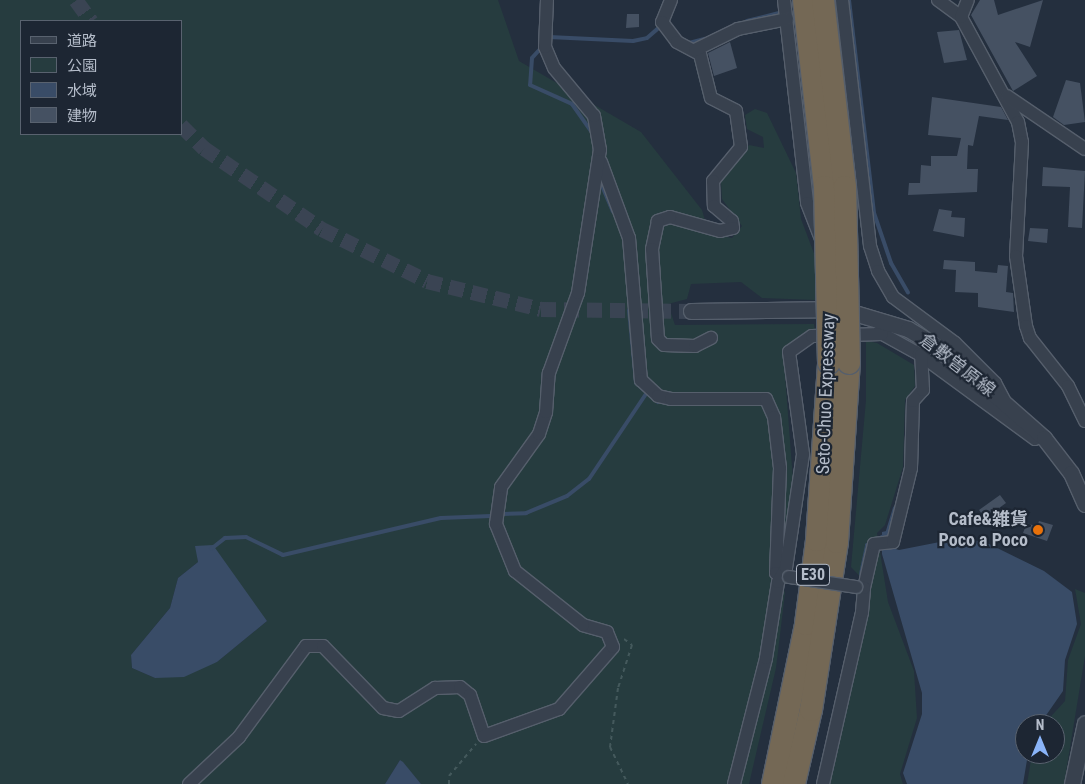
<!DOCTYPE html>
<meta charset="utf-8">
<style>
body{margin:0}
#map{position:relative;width:1085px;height:784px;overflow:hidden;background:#242f3e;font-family:"Roboto Condensed","Noto Sans JP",sans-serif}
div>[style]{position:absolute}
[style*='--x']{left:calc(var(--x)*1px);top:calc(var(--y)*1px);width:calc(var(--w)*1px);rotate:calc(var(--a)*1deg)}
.green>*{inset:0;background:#263c3f}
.water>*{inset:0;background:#394c67}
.stream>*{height:4px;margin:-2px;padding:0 2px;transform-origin:2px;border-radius:2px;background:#394c67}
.building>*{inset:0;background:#455162}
.tertiary-tunnel>*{height:15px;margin-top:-7.5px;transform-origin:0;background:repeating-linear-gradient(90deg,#3a4453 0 15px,transparent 0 23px)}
.path>*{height:2px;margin-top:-1px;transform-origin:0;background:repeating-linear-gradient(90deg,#44595c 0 4px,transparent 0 8px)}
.roads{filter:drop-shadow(1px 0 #565f6c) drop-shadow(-1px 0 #565f6c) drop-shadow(0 1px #565f6c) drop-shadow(0 -1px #565f6c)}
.minor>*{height:12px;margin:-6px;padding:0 6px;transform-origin:6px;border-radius:6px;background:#38414e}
.tertiary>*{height:15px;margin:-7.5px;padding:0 7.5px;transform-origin:7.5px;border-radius:7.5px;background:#38414e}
.motorway>*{height:22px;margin:-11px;padding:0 11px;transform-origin:11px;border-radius:11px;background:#746855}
.bridges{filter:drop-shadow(1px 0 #565f6c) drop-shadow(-1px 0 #565f6c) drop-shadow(0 1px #565f6c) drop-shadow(0 -1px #565f6c)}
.minor-bridge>*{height:12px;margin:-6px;padding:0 6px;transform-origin:6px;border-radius:6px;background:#38414e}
.motorway-bridge>*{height:22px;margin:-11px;padding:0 11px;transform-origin:11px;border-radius:11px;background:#746855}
.dots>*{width:14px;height:14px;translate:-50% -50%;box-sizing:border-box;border:2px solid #1d2633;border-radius:50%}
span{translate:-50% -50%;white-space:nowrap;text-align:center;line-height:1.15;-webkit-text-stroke:4.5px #1d2633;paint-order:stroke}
.shield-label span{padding:1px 4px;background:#1d2633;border:1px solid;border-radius:4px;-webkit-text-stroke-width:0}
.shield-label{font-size:16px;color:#b4bcc9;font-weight:700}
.street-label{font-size:18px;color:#b4bcc9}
.poi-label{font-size:18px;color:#b4bcc9;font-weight:700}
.right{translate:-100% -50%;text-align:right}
.legend{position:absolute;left:20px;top:20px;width:162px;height:115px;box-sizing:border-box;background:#1d2633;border:1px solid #59626f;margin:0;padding:6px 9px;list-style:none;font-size:15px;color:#b4bcc9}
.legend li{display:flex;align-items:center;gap:10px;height:25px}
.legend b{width:25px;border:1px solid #59626f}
.north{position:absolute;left:1015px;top:714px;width:50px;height:50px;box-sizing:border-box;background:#1d2633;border:1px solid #59626f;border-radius:50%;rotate:0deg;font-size:14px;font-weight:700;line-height:20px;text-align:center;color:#b4bcc9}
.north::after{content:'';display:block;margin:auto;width:18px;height:22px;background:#8ab4f8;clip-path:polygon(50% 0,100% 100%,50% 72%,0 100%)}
</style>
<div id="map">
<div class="green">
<div style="clip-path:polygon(evenodd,0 0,498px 0,519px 61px,641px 132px,702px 210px,709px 234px,732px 238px,742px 226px,722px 199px,721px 182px,749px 145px,764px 148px,763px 137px,747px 129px,745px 115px,755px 109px,767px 113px,796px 173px,801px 219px,815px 256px,815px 300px,762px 298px,741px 282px,691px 284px,687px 299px,668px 304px,675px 325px,814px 324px,815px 331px,783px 349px,793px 480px,777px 572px,785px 593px,776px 668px,749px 784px,421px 784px,400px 760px,385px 784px,0 784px,0 0,21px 21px,181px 21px,181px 134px,21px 134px,21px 21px,0 0,196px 546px,267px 621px,217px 662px,155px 678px,132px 668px,131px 655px,170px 608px,178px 578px,198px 562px,196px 546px)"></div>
<div style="clip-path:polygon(866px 341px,877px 343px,914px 365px,915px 386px,905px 400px,903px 467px,885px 525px,877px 533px,888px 602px,914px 671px,917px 718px,900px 774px,903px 784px,826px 784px,868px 585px,851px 567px,866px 400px)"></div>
<div style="clip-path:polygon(1075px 589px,1085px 593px,1085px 656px,1064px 784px,1027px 784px,1032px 754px,1055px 754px,1055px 724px,1044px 724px,1065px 701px,1068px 660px,1081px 624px)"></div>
</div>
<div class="water">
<div style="clip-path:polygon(891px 530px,892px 548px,899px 550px,960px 538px,985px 542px,1044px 571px,1072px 592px,1077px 624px,1065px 660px,1063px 691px,1040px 724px,1025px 724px,1028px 754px,1023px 784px,907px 784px,903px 773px,922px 714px,922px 693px,882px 554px,882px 532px)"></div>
<div style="clip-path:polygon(213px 545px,267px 621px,217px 662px,184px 677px,155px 678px,132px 668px,131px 655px,170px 608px,178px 578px,198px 562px,195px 546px)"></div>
<div style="clip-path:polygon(400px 760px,403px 762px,421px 784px,385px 784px)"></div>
</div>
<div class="stream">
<div style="--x:849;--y:0;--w:214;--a:83.3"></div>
<div style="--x:874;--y:213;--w:53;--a:71.2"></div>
<div style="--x:891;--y:263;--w:34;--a:60"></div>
<div style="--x:747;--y:21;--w:32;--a:-14"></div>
<div style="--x:549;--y:37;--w:84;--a:2.7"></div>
<div style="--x:633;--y:41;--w:14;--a:-12"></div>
<div style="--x:647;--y:38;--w:20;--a:-41"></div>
<div style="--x:689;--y:43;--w:16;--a:-15"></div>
<div style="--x:541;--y:48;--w:13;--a:132"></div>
<div style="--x:532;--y:58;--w:27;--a:94"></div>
<div style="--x:530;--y:85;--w:46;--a:24.3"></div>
<div style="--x:572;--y:104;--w:35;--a:55"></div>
<div style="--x:600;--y:181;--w:33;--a:67"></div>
<div style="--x:629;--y:310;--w:73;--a:84.5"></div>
<div style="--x:636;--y:383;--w:29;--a:41"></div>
<div style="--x:503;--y:514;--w:23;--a:-2"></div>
<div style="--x:526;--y:513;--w:44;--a:-22.5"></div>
<div style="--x:567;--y:496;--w:28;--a:-38"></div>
<div style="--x:589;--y:479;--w:102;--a:-56.2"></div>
<div style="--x:887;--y:534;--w:27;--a:-73"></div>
<div style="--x:211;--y:549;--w:18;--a:-38"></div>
<div style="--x:225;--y:538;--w:21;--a:-3"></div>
<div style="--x:246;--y:537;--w:41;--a:25.9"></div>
<div style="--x:283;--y:555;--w:162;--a:-13.2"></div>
<div style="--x:441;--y:518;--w:50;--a:-2.3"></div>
<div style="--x:861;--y:574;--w:30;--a:-78"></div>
<div style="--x:867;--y:545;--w:19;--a:-28"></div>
</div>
<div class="building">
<div style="clip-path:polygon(980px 0,994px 0,998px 15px,1043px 0,1030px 47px,1015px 42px,1037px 76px,1013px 91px,971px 15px)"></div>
<div style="clip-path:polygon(627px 14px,639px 14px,639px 27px,626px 28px)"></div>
<div style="clip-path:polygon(959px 30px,967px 60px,944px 63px,937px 32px)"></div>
<div style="clip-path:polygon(730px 42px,737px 68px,714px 76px,708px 53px)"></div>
<div style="clip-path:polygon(1066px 80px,1080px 83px,1085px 122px,1064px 125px,1053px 117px)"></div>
<div style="clip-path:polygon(932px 97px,1001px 107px,1008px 120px,979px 116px,973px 146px,968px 145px,967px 169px,978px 169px,977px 192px,908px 195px,909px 183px,920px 183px,921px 165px,931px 166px,931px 156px,957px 156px,961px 138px,928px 135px)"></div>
<div style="clip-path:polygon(1043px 167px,1085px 171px,1082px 228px,1068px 227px,1070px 187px,1042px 186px)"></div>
<div style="clip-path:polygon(939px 209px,952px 211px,951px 217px,965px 218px,964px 237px,933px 231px)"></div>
<div style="clip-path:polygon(1030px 228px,1048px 229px,1047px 243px,1028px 241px)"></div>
<div style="clip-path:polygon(944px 260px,975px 262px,975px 271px,997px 273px,998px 265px,1008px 266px,1006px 292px,1013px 293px,1014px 312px,978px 307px,978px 293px,955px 292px,956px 270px,943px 269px)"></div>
<div style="clip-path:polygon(1000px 495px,1006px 503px,995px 511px,1002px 521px,993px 528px,979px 510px)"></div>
<div style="clip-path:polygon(1039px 521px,1053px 525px,1047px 541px,1023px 533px,1027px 523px,1037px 527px)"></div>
</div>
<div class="tertiary-tunnel">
<div style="--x:76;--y:0;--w:26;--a:54"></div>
<div style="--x:181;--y:125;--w:33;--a:45"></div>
<div style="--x:204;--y:148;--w:143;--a:34.5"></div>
<div style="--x:322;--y:229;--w:117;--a:26.3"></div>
<div style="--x:427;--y:281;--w:117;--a:13.8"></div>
<div style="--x:541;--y:309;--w:150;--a:0.8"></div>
</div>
<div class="path">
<div style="--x:624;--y:639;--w:10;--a:37"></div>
<div style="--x:632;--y:645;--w:45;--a:108"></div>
<div style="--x:618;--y:688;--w:60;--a:97.7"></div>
<div style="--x:610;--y:747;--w:41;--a:64.1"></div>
<div style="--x:449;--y:784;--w:8;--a:-90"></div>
<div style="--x:449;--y:776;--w:42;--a:-49.8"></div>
</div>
<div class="roads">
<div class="minor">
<div style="--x:671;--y:0;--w:24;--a:112"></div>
<div style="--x:662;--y:22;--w:25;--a:53"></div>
<div style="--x:677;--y:42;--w:26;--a:28"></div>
<div style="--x:700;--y:54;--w:45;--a:76"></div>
<div style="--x:711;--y:98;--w:28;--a:27"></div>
<div style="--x:736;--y:111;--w:36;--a:82"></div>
<div style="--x:741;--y:147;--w:44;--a:129.5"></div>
<div style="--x:713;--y:181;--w:25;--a:88"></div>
<div style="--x:714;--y:206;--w:23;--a:40"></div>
<div style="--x:732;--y:221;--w:7;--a:82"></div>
<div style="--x:733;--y:228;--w:13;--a:167"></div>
<div style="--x:720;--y:231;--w:52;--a:-164.4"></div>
<div style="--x:670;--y:217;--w:13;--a:162"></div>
<div style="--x:658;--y:221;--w:29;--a:102"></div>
<div style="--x:652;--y:249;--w:90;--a:86.2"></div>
<div style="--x:658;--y:339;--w:8;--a:45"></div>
<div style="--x:664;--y:345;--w:31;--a:2"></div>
<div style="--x:695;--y:346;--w:18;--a:-27"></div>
<div style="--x:784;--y:0;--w:204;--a:83.5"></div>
<div style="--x:807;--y:203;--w:44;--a:68.7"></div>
<div style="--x:842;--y:0;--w:248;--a:83.5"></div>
<div style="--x:870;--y:246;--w:26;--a:72"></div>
<div style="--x:878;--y:271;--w:30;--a:60"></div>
<div style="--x:893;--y:297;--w:77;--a:36.6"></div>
<div style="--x:955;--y:343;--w:57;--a:45"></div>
<div style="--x:995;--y:383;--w:19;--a:62"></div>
<div style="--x:938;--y:0;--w:29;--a:36"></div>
<div style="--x:961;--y:17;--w:119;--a:61.5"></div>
<div style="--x:1018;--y:122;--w:20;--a:79"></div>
<div style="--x:1022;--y:142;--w:114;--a:93"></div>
<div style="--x:1016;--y:256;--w:71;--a:81.9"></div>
<div style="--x:1026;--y:326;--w:13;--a:72"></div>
<div style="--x:1030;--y:338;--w:61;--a:51.6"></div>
<div style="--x:1068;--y:386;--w:39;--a:64"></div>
<div style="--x:961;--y:17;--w:18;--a:-68"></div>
<div style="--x:695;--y:50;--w:48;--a:-26"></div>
<div style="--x:738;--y:29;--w:50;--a:-11.5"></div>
<div style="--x:1007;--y:96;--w:94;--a:34.2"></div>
<div style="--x:601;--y:162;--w:81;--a:69.8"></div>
<div style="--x:629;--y:238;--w:143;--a:85.2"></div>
<div style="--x:641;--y:380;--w:23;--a:43"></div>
<div style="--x:658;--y:396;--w:13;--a:13"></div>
<div style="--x:671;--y:399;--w:95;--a:0"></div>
<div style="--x:766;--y:399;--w:20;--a:66"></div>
<div style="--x:774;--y:417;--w:51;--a:83.3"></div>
<div style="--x:780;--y:468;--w:105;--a:92.2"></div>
<div style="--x:776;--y:573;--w:14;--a:17"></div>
<div style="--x:879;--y:332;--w:46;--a:28.8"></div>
<div style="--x:919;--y:354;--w:144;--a:36.2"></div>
<div style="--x:864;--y:588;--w:45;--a:-77.2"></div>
<div style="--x:874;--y:544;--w:19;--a:-6"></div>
<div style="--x:893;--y:542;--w:76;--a:-76.3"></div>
<div style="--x:911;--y:468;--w:67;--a:-88.3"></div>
<div style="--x:913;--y:401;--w:15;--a:-48"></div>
<div style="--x:923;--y:390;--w:35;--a:-93"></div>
<div style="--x:189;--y:784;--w:69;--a:-43.2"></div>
<div style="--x:239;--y:737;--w:113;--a:-53.6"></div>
<div style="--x:306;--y:646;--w:17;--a:0"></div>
<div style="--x:323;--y:646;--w:86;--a:45.9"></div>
<div style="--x:383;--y:708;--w:16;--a:11"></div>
<div style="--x:399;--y:711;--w:43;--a:-32.6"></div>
<div style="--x:435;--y:688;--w:25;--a:-2"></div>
<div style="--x:460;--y:687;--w:13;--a:39"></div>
<div style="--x:470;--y:695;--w:43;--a:71.1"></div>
<div style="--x:484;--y:736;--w:80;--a:-19.8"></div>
<div style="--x:559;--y:709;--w:82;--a:-48.9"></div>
<div style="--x:613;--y:647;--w:16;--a:-112"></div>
<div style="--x:607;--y:632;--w:25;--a:-164"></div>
<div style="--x:583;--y:625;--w:87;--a:-141.5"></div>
<div style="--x:515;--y:571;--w:51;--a:-112"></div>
<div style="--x:496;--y:524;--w:37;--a:-82"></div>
<div style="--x:501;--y:487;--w:65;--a:-54.4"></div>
<div style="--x:539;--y:434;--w:23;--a:-72"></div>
<div style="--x:546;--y:412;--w:39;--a:-86"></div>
<div style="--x:549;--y:373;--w:85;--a:-70.1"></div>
<div style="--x:578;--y:293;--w:145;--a:-81.3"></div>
<div style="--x:600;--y:150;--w:35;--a:-100"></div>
<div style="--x:594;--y:116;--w:62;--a:-129.8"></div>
<div style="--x:554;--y:68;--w:23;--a:-113"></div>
<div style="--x:545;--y:47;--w:47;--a:-87.6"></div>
<div style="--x:734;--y:784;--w:130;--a:-75.7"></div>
<div style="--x:766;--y:658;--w:77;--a:-81"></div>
<div style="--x:778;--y:582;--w:16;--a:-60"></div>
<div style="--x:786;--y:568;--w:115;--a:-81.5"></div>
<div style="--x:803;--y:454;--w:103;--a:-97.8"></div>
<div style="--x:789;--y:352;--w:28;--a:-35"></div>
<div style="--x:812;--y:336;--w:70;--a:-1.6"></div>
<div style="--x:823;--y:784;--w:176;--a:-77.2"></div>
<div style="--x:862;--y:612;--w:24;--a:-85"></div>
<div style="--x:864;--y:588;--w:8;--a:-173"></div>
</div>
<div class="tertiary">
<div style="--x:691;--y:311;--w:150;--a:-0.8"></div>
<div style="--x:841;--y:309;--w:70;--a:16.6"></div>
<div style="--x:908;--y:329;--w:43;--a:30.7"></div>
<div style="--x:945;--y:351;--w:132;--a:41.3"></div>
<div style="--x:1044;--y:438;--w:44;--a:52.4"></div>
<div style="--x:1071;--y:473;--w:34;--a:66"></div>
<div style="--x:1072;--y:784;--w:62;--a:-78"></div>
</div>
<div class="motorway">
<div style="--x:773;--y:784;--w:163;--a:-78.3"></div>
<div style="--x:806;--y:624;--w:85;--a:-82.5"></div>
<div style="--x:817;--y:540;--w:177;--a:-86.1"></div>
<div style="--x:794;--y:784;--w:76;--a:-77.1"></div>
<div style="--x:811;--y:710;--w:170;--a:-81.2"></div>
<div style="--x:837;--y:542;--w:179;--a:-86.2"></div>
</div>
</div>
<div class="bridges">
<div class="minor-bridge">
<div style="--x:789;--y:577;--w:68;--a:8.5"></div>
</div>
<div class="motorway-bridge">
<div style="--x:804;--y:0;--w:188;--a:83.6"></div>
<div style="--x:825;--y:187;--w:176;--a:88.7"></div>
<div style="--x:823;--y:0;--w:188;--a:83.3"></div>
<div style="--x:845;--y:187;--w:176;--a:88.7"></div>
</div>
</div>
<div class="dots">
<div style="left:1038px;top:530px;background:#e8710a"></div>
</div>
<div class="shield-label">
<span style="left:813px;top:575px">E30</span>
</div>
<div class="street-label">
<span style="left:957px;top:365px;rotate:38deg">倉敷曽原線</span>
<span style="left:826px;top:394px;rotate:-88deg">Seto-Chuo Expressway</span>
</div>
<div class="poi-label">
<span class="right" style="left:1028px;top:530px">Cafe&amp;雑貨<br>Poco a Poco</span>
</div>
<ul class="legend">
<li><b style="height:6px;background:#38414e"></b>道路</li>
<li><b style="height:14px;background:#263c3f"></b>公園</li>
<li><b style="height:14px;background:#394c67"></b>水域</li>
<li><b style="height:14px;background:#455162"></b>建物</li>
</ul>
<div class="north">N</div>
</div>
